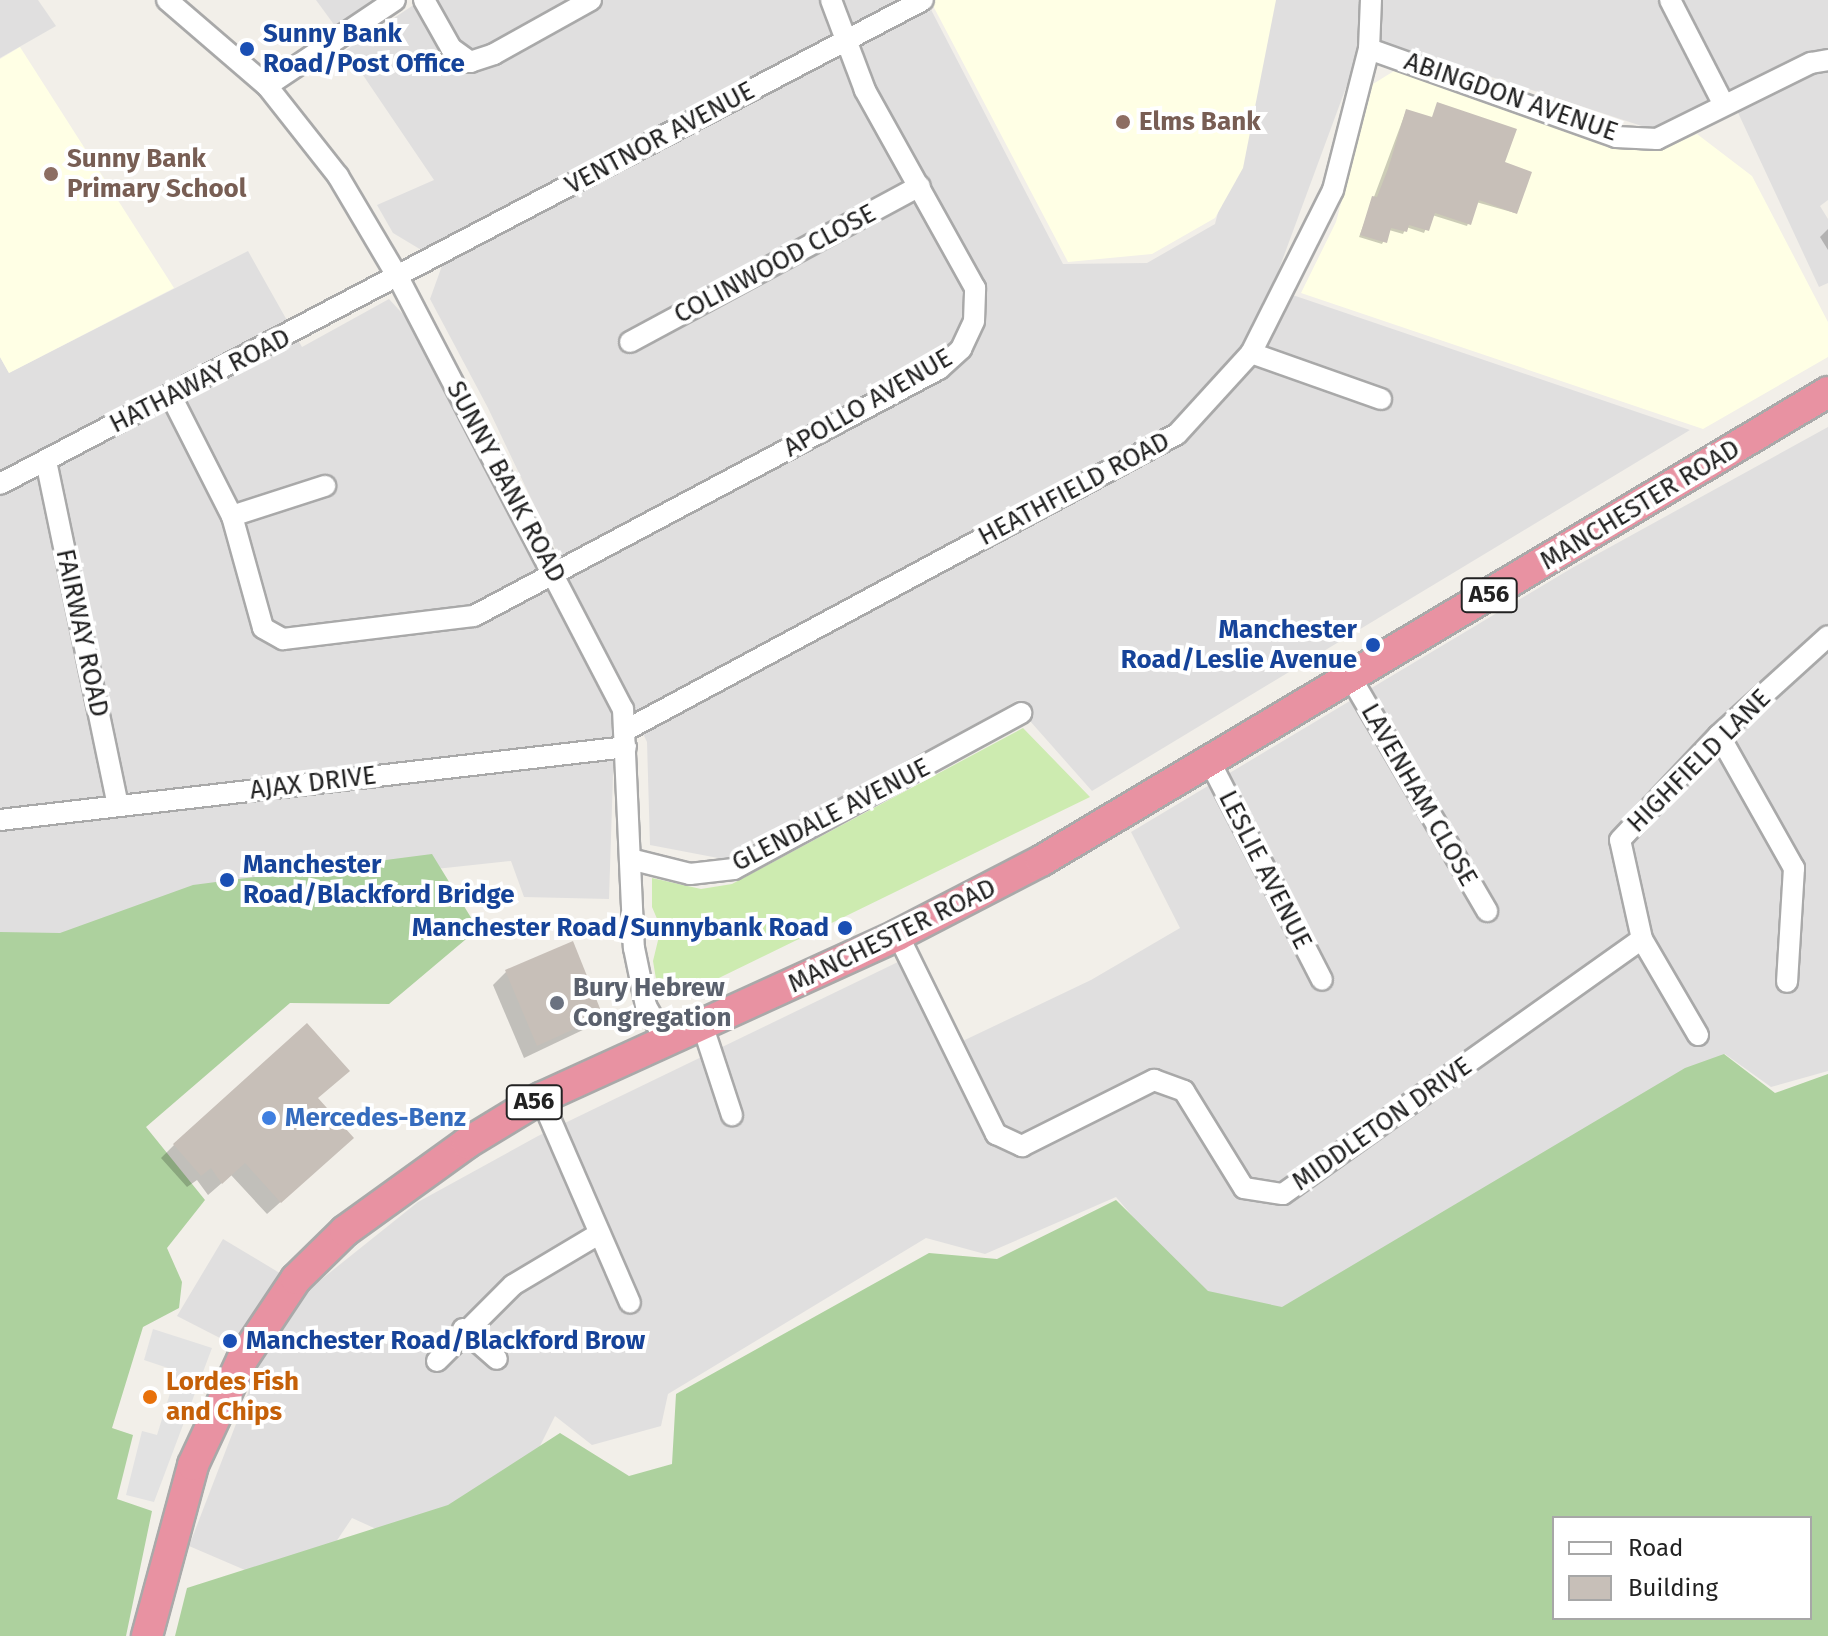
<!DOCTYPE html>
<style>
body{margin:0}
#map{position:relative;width:1828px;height:1636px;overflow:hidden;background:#f2efe9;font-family:"Fira Sans",sans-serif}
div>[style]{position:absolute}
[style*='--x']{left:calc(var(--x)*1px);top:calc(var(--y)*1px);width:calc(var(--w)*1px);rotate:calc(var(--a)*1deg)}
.residential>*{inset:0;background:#e0dfdf}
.education>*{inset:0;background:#ffffe5}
.grass>*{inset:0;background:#cdebb0}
.forest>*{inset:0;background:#add19e}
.parking>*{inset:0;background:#e2e2e2}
.shadow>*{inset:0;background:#0003}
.building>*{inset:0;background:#c7bfb8}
.roads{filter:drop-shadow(2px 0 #a9a9a9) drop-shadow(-2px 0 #a9a9a9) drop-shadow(0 2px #a9a9a9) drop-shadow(0 -2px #a9a9a9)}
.minor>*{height:20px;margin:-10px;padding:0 10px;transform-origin:10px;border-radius:10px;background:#fff}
.highway>*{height:30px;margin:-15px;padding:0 15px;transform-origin:15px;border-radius:15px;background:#e892a2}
.dots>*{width:22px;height:22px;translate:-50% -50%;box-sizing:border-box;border:4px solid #fff;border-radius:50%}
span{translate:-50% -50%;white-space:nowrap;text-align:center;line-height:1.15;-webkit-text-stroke:8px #fff;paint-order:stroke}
.shield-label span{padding:2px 6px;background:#fff;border:2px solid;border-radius:6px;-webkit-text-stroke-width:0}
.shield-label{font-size:24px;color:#222;font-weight:700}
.transit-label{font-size:26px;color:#164399;font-weight:700}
.left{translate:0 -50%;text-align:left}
.right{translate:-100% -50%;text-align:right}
.street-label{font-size:26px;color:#222}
.education-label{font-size:26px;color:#785e54;font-weight:700}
.worship-label{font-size:26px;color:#5b616d;font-weight:700}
.shop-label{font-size:26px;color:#366cbe;font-weight:700}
.food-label{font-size:26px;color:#c56008;font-weight:700}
.legend{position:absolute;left:1552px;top:1516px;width:260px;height:104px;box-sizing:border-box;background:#fff;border:2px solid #a7a7a7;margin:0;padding:10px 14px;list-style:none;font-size:24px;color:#222}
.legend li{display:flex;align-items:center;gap:16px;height:40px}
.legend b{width:40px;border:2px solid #a7a7a7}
</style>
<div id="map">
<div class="residential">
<div style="clip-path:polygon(0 0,38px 0,56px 26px,0 58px)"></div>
<div style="clip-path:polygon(316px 0,372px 0,335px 26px)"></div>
<div style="clip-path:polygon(421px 0,926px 0,1063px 264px,1147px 263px,1215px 224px,1273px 0,1359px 0,1358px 55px,1272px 288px,1690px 430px,1092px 791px,1030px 721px,1018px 700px,734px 861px,650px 845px,647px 742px,488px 408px,430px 299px,443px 263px,393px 233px,377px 205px,434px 180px,346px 50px)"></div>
<div style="clip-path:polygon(1372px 0,1828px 0,1828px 200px,1820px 206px,1828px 219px,1828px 283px,1819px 287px,1727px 89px,1654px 130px,1381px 41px)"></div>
<div style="clip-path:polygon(248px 251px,302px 347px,389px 299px,423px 336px,615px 714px,609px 899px,524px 897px,511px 861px,240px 890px,0 1012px,0 357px,9px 373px)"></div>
<div style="clip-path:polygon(1828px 427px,1828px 1071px,1771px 1087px,1725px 1054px,1494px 1216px,1272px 1361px,1191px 1285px,1116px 1197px,985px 1254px,926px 1238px,668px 1394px,661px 1426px,592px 1445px,555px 1416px,508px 1510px,418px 1548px,352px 1518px,301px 1594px,189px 1546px,261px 1359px,177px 1316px,223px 1239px,308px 1290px,418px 1202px,538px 1136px,900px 961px,948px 1048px,1091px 980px,1180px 928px,1131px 832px,1572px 568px)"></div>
</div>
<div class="education">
<div style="clip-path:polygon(930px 0,1276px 0,1243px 168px,1215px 218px,1152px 254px,1068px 262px)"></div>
<div style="clip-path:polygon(20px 47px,174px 288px,9px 373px,0 357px,0 59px)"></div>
<div style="clip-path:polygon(1394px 71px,1619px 149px,1662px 150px,1697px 134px,1752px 176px,1828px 322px,1828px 357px,1703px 429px,1301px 293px,1336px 222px,1373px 84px)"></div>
</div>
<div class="grass">
<div style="clip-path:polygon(1023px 728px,1090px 797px,682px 996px,667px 997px,657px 985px,653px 961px,661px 928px,652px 907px,652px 878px,701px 889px,732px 884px)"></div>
</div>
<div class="forest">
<div style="clip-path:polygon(432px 854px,478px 929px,389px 1004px,290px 1003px,146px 1127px,205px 1200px,167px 1248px,182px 1282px,179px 1308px,143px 1327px,112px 1428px,133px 1435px,117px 1499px,152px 1511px,126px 1636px,0 1636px,0 932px,60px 933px,193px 885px)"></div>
<div style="clip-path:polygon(evenodd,1724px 1054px,1775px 1093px,1828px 1074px,1828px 1636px,175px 1636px,187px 1588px,448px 1505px,560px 1433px,629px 1476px,672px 1464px,676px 1394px,929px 1253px,997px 1259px,1116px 1200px,1208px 1291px,1282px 1307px,1685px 1068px,1724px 1054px,1810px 1518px,1810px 1618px,1554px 1618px,1554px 1518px,1810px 1518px)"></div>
</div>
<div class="parking">
<div style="clip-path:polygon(153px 1329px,212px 1348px,154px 1502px,126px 1495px,142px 1431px,157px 1435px,177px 1371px,144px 1360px)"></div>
</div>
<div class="shadow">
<div style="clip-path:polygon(1406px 111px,1503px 164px,1515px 213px,1476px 202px,1467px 226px,1432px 215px,1424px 233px,1406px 227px,1403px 234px,1389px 230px,1382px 244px,1359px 237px)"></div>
<div style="clip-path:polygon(1828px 229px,1828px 250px,1820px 237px)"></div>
<div style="clip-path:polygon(572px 944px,600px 1015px,587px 1028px,524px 1058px,493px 985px,506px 972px)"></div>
<div style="clip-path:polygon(317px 1099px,339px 1150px,267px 1214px,231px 1175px,208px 1195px,197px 1180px,187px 1187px,161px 1158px,174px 1145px)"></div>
</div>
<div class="building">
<div style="clip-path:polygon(1437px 102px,1517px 129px,1505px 162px,1532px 172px,1517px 214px,1479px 200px,1471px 225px,1435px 213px,1429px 231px,1409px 225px,1407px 232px,1391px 228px,1387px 243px,1360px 235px,1372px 196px,1377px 197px,1388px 169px,1406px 109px,1432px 117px)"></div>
<div style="clip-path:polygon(573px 941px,603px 1016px,537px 1046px,505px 970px)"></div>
<div style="clip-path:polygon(307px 1023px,350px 1071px,318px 1098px,354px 1138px,281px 1203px,245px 1163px,222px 1184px,211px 1168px,201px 1176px,173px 1144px)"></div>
</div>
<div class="roads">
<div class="minor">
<div style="--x:167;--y:0;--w:132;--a:40.7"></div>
<div style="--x:267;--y:86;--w:115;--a:51.7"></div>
<div style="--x:338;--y:176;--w:120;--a:59.4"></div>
<div style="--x:399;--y:279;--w:485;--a:62.5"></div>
<div style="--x:623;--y:709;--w:239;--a:87.4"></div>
<div style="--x:634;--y:948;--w:59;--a:78.3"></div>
<div style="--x:646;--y:1006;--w:43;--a:60.4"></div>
<div style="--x:424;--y:0;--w:55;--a:60.6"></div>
<div style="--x:451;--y:48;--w:24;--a:36"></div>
<div style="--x:470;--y:62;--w:25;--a:-18"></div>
<div style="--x:494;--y:54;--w:111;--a:-29.1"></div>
<div style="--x:1670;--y:0;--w:118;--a:62.8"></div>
<div style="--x:1369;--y:49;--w:262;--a:19.6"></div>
<div style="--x:1616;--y:137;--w:41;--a:2.8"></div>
<div style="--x:1657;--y:139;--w:172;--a:-26.3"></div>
<div style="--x:1811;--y:63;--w:17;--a:-10"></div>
<div style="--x:267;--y:86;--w:154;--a:-33.9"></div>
<div style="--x:630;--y:342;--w:329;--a:-28.3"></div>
<div style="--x:1251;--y:353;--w:138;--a:19.5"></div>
<div style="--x:171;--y:396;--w:135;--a:63.1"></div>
<div style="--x:232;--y:516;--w:116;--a:74.5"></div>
<div style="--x:263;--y:628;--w:23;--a:29"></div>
<div style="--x:283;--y:639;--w:192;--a:-6.9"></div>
<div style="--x:474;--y:616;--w:527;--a:-27.98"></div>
<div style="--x:939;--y:369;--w:30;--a:-42"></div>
<div style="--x:961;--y:349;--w:31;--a:-65"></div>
<div style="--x:974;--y:321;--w:33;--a:-88"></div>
<div style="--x:975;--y:288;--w:227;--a:-119.1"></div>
<div style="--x:865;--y:90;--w:96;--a:-110.7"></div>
<div style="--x:46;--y:461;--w:352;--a:78.2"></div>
<div style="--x:0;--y:484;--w:1042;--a:-27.67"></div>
<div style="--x:232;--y:516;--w:98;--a:-17.9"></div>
<div style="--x:1351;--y:678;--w:270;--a:59.7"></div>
<div style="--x:626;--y:730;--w:625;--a:-28.24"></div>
<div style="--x:1177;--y:434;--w:110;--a:-47.6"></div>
<div style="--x:1251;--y:353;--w:182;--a:-63.3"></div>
<div style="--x:1333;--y:190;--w:146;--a:-75.7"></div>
<div style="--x:1369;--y:49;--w:49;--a:-87.7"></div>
<div style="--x:1719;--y:735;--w:153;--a:60.6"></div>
<div style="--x:1794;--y:868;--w:114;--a:93.5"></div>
<div style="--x:1209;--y:760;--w:247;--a:62.8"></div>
<div style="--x:0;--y:820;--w:630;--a:-6.65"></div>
<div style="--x:630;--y:859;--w:62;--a:14"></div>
<div style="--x:690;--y:874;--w:44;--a:-6.5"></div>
<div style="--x:734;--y:869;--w:327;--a:-28.5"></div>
<div style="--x:898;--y:935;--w:222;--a:63.8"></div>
<div style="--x:996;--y:1134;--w:29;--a:25"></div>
<div style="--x:1022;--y:1146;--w:148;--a:-26.6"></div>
<div style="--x:1154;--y:1080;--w:32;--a:20"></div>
<div style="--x:1184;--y:1091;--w:114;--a:58.3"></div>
<div style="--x:1244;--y:1188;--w:39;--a:9"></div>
<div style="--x:1283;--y:1194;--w:440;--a:-35.4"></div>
<div style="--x:703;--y:1027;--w:93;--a:71.8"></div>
<div style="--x:1698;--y:1035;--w:111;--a:-120.3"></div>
<div style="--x:1642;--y:939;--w:101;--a:-102.5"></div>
<div style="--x:1620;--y:840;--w:144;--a:-46.7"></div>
<div style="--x:1719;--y:735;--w:147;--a:-42.2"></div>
<div style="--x:541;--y:1098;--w:223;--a:66.5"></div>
<div style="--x:463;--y:1329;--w:45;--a:41.4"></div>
<div style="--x:437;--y:1361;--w:107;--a:-45"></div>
<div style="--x:513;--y:1285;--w:98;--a:-30.8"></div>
</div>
<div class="highway">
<div style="--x:147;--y:1636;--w:177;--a:-74.9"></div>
<div style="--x:193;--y:1465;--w:116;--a:-65"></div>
<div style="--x:242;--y:1360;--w:97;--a:-56.3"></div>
<div style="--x:296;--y:1279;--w:69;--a:-44.4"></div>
<div style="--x:345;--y:1231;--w:150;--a:-35.8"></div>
<div style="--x:467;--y:1143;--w:87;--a:-31.3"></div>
<div style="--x:541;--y:1098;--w:392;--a:-24.5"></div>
<div style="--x:898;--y:935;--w:161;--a:-27.4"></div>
<div style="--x:1041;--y:861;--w:916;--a:-30.79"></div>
</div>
</div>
<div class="dots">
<div style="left:247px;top:49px;background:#1a4fb4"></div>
<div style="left:1123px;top:122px;background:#8d6e63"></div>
<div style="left:51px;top:174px;background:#8d6e63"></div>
<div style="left:1373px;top:645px;background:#1a4fb4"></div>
<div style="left:227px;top:880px;background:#1a4fb4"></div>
<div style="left:845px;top:928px;background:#1a4fb4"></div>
<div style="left:557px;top:1003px;background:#6b7280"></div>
<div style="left:269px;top:1118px;background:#3f7fe0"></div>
<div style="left:230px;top:1341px;background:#1a4fb4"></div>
<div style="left:150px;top:1397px;background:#e8710a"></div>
</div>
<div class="shield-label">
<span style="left:1489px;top:595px">A56</span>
<span style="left:534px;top:1102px">A56</span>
</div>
<div class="transit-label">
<span class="left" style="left:263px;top:49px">Sunny Bank<br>Road/Post Office</span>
<span class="right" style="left:1357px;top:645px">Manchester<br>Road/Leslie Avenue</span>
<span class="left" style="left:243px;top:880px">Manchester<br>Road/Blackford Bridge</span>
<span class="right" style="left:829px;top:928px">Manchester Road/Sunnybank Road</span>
<span class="left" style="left:246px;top:1341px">Manchester Road/Blackford Brow</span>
</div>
<div class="street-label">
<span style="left:1511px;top:97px;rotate:19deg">ABINGDON AVENUE</span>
<span style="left:660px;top:138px;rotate:-28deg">VENTNOR AVENUE</span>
<span style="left:775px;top:264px;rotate:-28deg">COLINWOOD CLOSE</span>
<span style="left:200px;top:381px;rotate:-27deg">HATHAWAY ROAD</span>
<span style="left:868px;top:403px;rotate:-30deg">APOLLO AVENUE</span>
<span style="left:506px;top:482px;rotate:62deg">SUNNY BANK ROAD</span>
<span style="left:1074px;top:489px;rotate:-28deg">HEATHFIELD ROAD</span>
<span style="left:1640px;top:505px;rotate:-31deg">MANCHESTER ROAD</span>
<span style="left:82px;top:633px;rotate:78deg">FAIRWAY ROAD</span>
<span style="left:1699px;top:761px;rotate:-45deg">HIGHFIELD LANE</span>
<span style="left:313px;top:783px;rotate:-7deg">AJAX DRIVE</span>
<span style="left:1419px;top:795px;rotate:60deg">LAVENHAM CLOSE</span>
<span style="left:831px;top:815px;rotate:-27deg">GLENDALE AVENUE</span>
<span style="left:1265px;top:870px;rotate:63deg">LESLIE AVENUE</span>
<span style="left:892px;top:936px;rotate:-26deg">MANCHESTER ROAD</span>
<span style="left:1382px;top:1124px;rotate:-35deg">MIDDLETON DRIVE</span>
</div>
<div class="education-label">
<span class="left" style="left:1139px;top:122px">Elms Bank</span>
<span class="left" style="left:67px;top:174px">Sunny Bank<br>Primary School</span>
</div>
<div class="worship-label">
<span class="left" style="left:573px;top:1003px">Bury Hebrew<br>Congregation</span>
</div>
<div class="shop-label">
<span class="left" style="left:285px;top:1118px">Mercedes-Benz</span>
</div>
<div class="food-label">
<span class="left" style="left:166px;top:1397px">Lordes Fish<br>and Chips</span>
</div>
<ul class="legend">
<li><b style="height:10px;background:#fff"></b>Road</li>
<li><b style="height:22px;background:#c7bfb8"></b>Building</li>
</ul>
</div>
